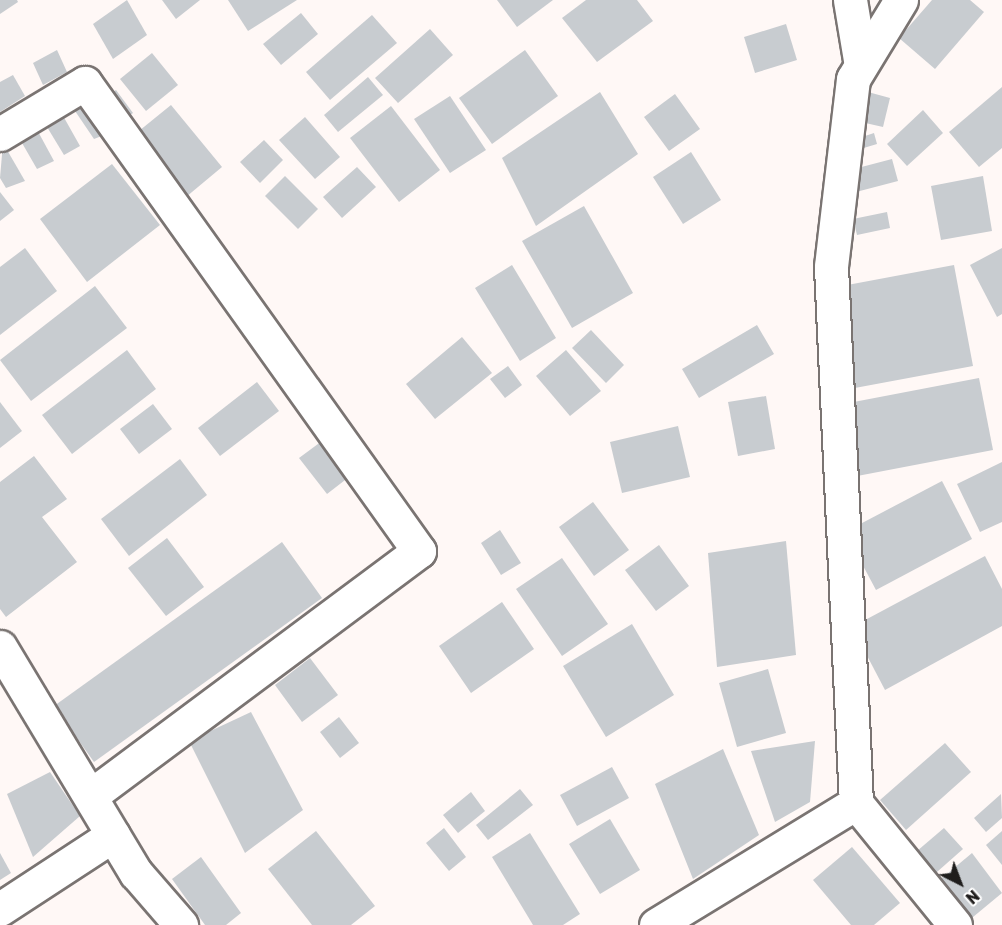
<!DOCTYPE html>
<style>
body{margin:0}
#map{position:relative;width:1002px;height:925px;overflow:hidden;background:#fff8f6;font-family:Rubik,sans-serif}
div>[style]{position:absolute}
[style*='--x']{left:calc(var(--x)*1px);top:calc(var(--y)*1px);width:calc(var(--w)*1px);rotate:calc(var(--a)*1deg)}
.building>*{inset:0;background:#c8ccd0}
.roads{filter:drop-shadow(2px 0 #7a7472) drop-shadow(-2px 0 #7a7472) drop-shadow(0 2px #7a7472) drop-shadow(0 -2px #7a7472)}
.minor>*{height:33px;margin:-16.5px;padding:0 16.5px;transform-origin:16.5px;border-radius:16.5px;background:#fff}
span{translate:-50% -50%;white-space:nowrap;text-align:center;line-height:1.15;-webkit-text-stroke:6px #fff;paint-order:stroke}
.north{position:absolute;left:930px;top:853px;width:60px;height:60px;-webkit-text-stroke:4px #fff;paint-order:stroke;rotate:138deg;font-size:16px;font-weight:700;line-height:24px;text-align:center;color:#1f1d1c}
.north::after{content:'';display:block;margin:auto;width:21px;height:27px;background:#1f1d1c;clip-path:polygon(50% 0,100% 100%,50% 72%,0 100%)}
</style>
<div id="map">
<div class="building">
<div style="clip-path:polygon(0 0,17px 0,18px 2px,0 14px)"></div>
<div style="clip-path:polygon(127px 0,147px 35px,113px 59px,93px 24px)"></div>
<div style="clip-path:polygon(162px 0,200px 0,176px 19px)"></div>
<div style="clip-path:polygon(228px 0,297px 0,248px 31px)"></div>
<div style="clip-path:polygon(497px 0,553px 0,517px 27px)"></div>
<div style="clip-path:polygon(586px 0,637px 0,653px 21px,597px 62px,562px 18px)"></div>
<div style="clip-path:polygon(932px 0,970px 0,984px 12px,935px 69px,899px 38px)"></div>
<div style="clip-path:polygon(301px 13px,318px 34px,281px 65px,263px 44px)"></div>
<div style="clip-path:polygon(372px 15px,397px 43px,330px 100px,306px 72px)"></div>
<div style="clip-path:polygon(786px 24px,797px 60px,755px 73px,744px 37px)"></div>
<div style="clip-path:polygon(430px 29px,453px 55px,398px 103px,375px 78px)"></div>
<div style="clip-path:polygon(57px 50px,67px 72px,43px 85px,33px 63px)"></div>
<div style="clip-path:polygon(525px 50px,558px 96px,492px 144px,459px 98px)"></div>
<div style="clip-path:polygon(152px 53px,178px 85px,146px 111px,120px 79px)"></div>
<div style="clip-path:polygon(13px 75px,25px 96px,0 112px,0 82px)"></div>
<div style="clip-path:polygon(368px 77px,383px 95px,338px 132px,324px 115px)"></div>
<div style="clip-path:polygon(1002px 87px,1002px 148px,979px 167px,949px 132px)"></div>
<div style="clip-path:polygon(116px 90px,133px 113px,123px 120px,106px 97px)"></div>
<div style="clip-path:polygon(600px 92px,638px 154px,536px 226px,502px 158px)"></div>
<div style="clip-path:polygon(868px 92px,890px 98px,883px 127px,861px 122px)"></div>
<div style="clip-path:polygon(675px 94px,700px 129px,669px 151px,644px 117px)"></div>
<div style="clip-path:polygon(450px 96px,486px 150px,450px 173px,414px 119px)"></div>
<div style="clip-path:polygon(92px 100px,112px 132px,94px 139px,73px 108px)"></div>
<div style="clip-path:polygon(171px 105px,222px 167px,186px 197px,134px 135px)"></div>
<div style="clip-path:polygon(391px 106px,440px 170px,399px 202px,350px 138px)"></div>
<div style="clip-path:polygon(923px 110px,943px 133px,907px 166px,887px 144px)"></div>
<div style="clip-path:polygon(62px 114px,80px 146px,64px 155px,44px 122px)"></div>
<div style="clip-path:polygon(305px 117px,340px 157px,315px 179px,279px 140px)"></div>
<div style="clip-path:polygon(35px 126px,54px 161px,37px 169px,18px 136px)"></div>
<div style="clip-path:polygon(874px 133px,877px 144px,857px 150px,853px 140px)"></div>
<div style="clip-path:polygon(264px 140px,283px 160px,260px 183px,240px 162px)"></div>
<div style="clip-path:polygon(3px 143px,25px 181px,6px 188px,0 178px)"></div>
<div style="clip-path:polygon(691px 152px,721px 200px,683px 224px,653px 177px)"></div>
<div style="clip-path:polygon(892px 159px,898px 181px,856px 192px,850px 170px)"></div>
<div style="clip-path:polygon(112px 164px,160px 225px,87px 282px,40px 219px)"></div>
<div style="clip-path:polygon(357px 167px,376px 187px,342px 218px,323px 197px)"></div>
<div style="clip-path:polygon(285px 176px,318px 209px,298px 229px,265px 196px)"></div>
<div style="clip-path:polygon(983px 176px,992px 231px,941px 240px,931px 186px)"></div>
<div style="clip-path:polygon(0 192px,14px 210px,0 221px)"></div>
<div style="clip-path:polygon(584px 206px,633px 293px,572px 328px,522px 241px)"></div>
<div style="clip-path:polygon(887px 212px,890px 228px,857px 235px,853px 219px)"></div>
<div style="clip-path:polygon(25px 248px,57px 291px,0 335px,0 267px)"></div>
<div style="clip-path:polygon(1002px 248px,1002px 314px,997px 317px,970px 265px)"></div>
<div style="clip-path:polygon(512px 265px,556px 338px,520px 361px,475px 288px)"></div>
<div style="clip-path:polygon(954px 265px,973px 366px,844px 390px,826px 289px)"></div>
<div style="clip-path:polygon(95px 286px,127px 328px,31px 401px,0 360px)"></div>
<div style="clip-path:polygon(757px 325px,774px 354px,699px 398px,682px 369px)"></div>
<div style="clip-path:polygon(591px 330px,624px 365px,606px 383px,572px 348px)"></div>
<div style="clip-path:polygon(462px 337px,492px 373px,435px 419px,406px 384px)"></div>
<div style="clip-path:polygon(127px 350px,156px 389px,72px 454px,42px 415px)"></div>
<div style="clip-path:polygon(566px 350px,601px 391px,570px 416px,536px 376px)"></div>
<div style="clip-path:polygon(508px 366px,522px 385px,505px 398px,490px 379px)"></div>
<div style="clip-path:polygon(979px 378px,993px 450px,852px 477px,838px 405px)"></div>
<div style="clip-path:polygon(257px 382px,279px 411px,220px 456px,198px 428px)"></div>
<div style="clip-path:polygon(766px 396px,775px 449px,738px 456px,728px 402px)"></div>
<div style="clip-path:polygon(0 402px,22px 431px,0 448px)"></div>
<div style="clip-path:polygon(153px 404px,172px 429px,139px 454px,120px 429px)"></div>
<div style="clip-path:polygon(678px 426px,690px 477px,622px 493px,610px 442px)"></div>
<div style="clip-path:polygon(322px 441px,349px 477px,327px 494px,299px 458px)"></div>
<div style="clip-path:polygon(34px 456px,67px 499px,42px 517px,77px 562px,6px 617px,0 609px,0 482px)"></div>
<div style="clip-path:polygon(180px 459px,207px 495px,129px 556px,101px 519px)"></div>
<div style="clip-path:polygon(1002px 462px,1002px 522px,980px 532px,957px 484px)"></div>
<div style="clip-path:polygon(942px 481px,972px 539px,876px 590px,845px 532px)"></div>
<div style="clip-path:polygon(593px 502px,629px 550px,594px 576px,559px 527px)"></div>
<div style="clip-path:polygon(500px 530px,521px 563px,501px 575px,481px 543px)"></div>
<div style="clip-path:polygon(167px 538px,204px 587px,166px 616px,128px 568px)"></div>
<div style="clip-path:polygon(786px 541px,796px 655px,717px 667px,708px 553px)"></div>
<div style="clip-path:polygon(282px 542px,322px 598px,94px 762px,54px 706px)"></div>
<div style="clip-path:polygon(659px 545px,689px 586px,656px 611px,625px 570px)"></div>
<div style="clip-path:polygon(985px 556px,1002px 589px,1002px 626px,885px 690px,852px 627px)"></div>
<div style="clip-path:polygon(562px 558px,608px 624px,562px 656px,516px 589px)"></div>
<div style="clip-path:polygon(502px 602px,534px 649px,471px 693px,439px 646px)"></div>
<div style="clip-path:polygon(632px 624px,674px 695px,606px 737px,563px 666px)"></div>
<div style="clip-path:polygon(310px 658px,338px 695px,302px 722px,275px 685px)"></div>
<div style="clip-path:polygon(768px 669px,786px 733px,737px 747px,719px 683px)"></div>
<div style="clip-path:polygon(251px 712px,303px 810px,245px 853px,189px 741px)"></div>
<div style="clip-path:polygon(339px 717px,359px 743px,340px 758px,320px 732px)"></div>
<div style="clip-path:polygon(815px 741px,810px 802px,775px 822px,751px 751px)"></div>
<div style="clip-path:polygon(945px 743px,971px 772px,906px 830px,880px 800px)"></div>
<div style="clip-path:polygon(723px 749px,759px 835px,693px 879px,655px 784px)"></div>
<div style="clip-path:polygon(612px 767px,629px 798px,577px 826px,560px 795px)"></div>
<div style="clip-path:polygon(50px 772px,80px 816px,33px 857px,7px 794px)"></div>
<div style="clip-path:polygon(520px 789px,533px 805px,488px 840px,476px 825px)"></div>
<div style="clip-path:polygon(471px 792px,485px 811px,458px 833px,443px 815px)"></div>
<div style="clip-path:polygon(1001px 794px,1002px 818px,986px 832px,974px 818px)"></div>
<div style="clip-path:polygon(610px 819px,640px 870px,600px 894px,569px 844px)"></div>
<div style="clip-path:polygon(444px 828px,466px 857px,449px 871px,426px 843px)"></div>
<div style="clip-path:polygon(944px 828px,963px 849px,929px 879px,910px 857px)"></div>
<div style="clip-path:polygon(316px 831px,375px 906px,351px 925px,312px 925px,268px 869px)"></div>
<div style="clip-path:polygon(1002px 831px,1002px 865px,986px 845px)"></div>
<div style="clip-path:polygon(530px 833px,580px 914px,563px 925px,533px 925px,492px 857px)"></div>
<div style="clip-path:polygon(852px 847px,900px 903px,874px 925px,851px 925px,813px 880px)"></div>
<div style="clip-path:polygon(0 853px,11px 873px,0 880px)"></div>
<div style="clip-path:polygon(972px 853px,1002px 893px,967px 922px,935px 884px)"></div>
<div style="clip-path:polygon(201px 857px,241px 913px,226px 925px,205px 925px,172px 879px)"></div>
</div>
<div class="roads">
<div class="minor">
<div style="--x:850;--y:0;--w:61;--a:80.5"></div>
<div style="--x:901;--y:0;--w:92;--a:121.3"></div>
<div style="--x:853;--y:79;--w:189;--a:96.7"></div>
<div style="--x:831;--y:267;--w:537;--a:87.33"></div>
<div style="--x:856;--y:803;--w:157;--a:50.9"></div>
<div style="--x:0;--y:134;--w:99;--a:-31"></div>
<div style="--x:85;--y:83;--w:575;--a:54.49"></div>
<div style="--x:419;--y:551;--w:410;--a:143.3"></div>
<div style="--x:0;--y:647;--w:264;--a:59"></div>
<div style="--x:136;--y:873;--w:69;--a:49.1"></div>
<div style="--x:0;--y:909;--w:135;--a:-33.2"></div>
<div style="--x:656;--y:925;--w:234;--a:-31.4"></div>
</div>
</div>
<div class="north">N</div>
</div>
